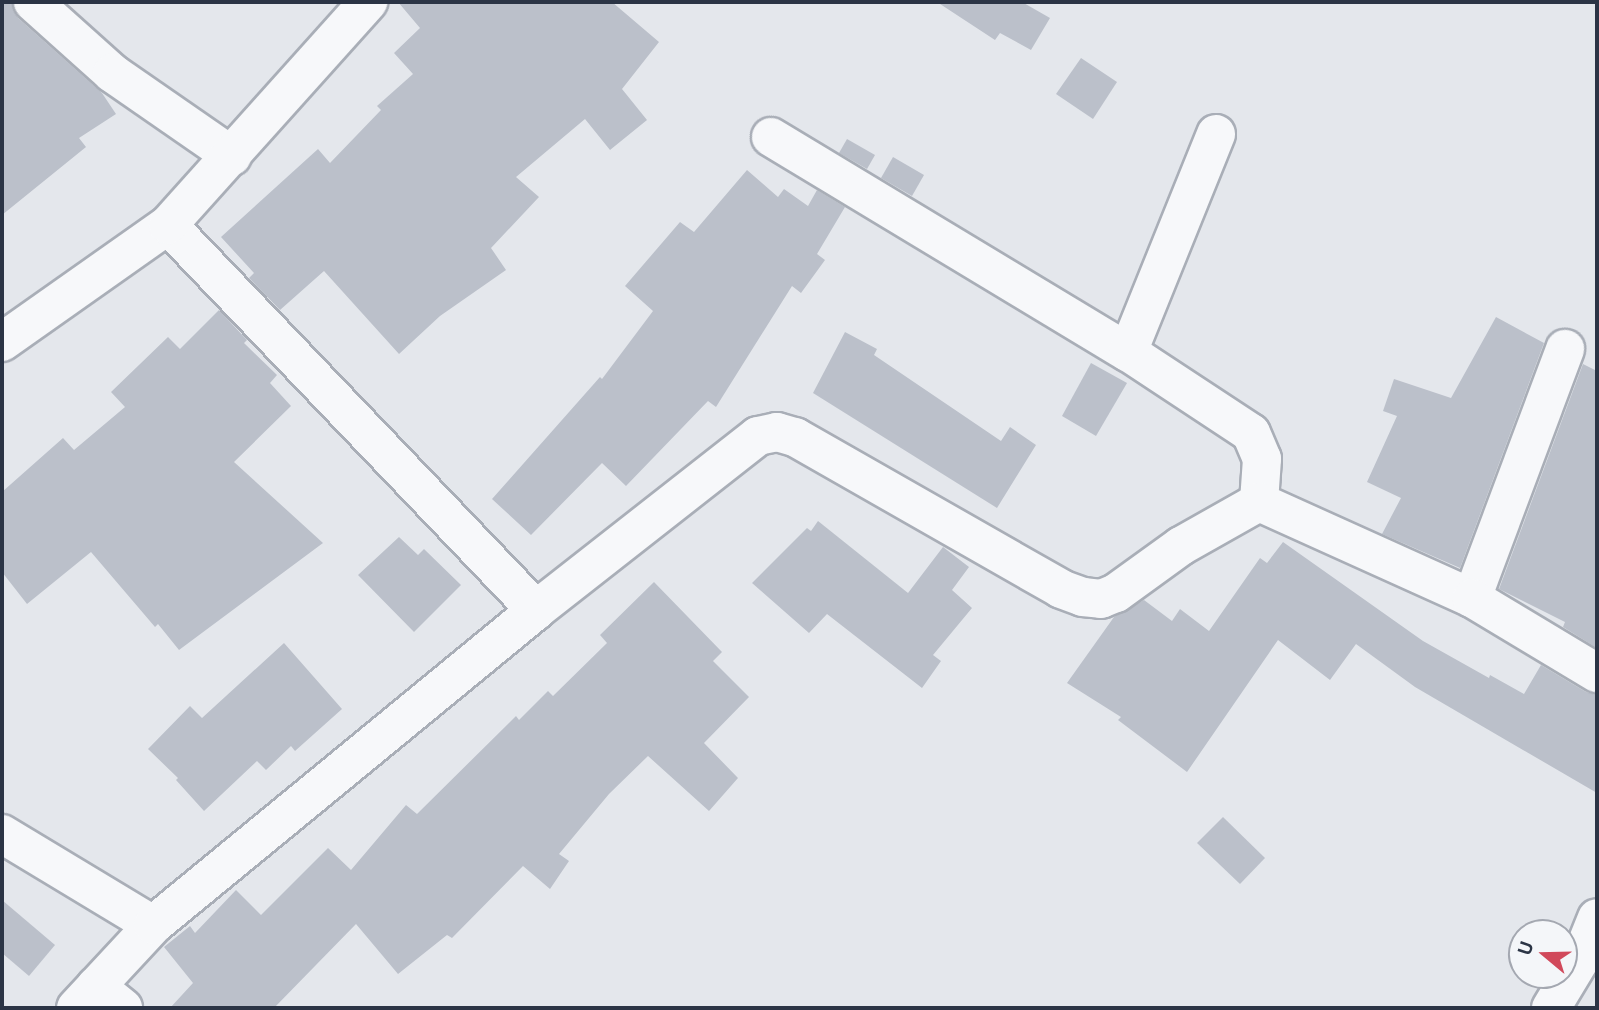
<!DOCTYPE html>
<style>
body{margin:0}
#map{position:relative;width:1599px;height:1010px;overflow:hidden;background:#e4e7ec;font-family:Ubuntu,sans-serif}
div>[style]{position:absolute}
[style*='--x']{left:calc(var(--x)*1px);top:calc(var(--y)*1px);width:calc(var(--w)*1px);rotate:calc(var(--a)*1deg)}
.building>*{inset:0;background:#bbc0ca}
.roads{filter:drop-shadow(2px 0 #a9aeb7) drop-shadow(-2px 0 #a9aeb7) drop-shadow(0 2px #a9aeb7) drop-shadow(0 -2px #a9aeb7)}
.minor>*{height:38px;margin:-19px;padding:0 19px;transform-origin:19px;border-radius:19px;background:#f7f8fa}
span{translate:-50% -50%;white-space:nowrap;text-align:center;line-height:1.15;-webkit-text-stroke:7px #f4f6f9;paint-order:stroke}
.frame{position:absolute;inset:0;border:4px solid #2b3445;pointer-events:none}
.north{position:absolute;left:1508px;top:919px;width:70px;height:70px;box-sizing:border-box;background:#f4f6f9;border:2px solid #a4a8b1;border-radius:50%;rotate:289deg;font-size:19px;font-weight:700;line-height:28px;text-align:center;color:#2b3445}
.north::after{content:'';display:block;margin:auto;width:24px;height:32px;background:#d1495b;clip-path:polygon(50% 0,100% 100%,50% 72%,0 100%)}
</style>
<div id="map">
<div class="building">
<div style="clip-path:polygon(2px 2px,12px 2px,18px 18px,102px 93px,116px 114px,79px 138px,86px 147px,2px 215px)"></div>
<div style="clip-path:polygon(398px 2px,612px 2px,659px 42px,622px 89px,647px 120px,610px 150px,585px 119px,516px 177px,539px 197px,491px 248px,506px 270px,440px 316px,399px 354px,324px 271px,280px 310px,249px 278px,254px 273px,221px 237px,318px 149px,330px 163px,381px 110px,377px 106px,413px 74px,394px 53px,420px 28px)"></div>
<div style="clip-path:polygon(937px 2px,1022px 2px,1050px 18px,1031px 50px,1000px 33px,995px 40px)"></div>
<div style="clip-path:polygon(1081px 58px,1117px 82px,1093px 119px,1056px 94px)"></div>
<div style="clip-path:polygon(847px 139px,875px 155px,867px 169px,839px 153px)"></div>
<div style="clip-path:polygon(893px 157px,924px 175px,912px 196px,881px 178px)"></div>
<div style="clip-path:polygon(747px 170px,778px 197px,784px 189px,808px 206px,817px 190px,845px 207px,817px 254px,825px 260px,801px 293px,792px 286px,716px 407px,708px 401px,626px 486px,602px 463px,531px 535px,492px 499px,600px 377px,602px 379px,653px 311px,625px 286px,680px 222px,694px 232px)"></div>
<div style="clip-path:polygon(219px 310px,247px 340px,244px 343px,277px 375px,270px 383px,291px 406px,234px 462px,323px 543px,179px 650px,158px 624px,155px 627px,91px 552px,27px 604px,2px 572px,2px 492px,63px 438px,74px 450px,125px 407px,111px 392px,168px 337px,180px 349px)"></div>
<div style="clip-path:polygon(1496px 317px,1544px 343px,1460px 568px,1382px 534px,1401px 498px,1367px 482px,1397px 416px,1383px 411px,1394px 379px,1451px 398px)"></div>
<div style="clip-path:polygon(845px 332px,877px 349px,874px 355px,1001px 441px,1010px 427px,1036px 445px,997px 508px,813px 393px)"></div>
<div style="clip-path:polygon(1091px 363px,1127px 383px,1096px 436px,1062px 416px)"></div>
<div style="clip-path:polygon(1583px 364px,1597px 371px,1597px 648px,1563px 627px,1565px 622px,1499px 589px)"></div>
<div style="clip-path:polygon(818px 521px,908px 593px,943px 547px,969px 567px,952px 590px,972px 608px,933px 655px,941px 661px,922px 688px,827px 614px,809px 633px,752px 583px,807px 528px,811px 531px)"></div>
<div style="clip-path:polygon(399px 537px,418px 555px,424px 549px,461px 585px,414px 632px,358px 575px)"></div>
<div style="clip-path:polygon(1283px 542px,1423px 641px,1489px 678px,1490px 675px,1524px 694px,1541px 665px,1586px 692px,1597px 695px,1597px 793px,1415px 687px,1356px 644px,1330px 680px,1278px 640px,1187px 772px,1118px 720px,1121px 717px,1067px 683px,1114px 617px,1144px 600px,1172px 621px,1180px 609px,1209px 631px,1260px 558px,1267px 563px)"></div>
<div style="clip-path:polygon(654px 582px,722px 652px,713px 661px,749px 697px,704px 743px,738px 778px,709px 811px,648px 756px,609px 794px,559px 854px,569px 861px,550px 889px,523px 866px,452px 938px,447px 935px,398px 974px,356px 924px,274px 1008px,170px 1008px,193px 983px,164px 947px,190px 926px,195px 933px,236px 890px,261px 915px,328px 848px,351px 870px,406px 805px,417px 814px,516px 716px,519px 720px,548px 691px,553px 696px,607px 643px,600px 635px)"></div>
<div style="clip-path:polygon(284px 643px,342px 709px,295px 751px,291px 746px,266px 770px,257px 761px,204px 811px,176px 780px,178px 778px,148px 749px,190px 706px,202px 718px)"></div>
<div style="clip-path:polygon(1223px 817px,1265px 858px,1240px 884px,1197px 843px)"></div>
<div style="clip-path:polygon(2px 900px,55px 945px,29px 976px,2px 953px)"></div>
</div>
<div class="roads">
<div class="minor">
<div style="--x:33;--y:2;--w:106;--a:41.9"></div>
<div style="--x:112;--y:73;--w:146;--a:34.7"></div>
<div style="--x:771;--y:137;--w:417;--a:31.1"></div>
<div style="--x:1128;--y:352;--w:147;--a:33.4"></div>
<div style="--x:1251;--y:433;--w:28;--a:67"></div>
<div style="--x:1262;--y:459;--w:43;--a:94"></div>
<div style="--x:168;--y:225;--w:533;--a:46.29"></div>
<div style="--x:2;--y:342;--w:203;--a:-35.2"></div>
<div style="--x:168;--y:225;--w:300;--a:-48.1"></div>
<div style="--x:1128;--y:352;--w:235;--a:-68"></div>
<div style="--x:1472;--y:598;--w:266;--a:-69.5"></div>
<div style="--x:2;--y:834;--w:176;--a:31.1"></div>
<div style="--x:96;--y:986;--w:35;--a:39"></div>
<div style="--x:76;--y:1008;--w:113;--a:-47.1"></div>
<div style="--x:153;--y:925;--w:496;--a:-39.4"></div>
<div style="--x:536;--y:610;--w:282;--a:-38.1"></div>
<div style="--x:758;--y:436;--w:19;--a:-12"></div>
<div style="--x:777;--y:432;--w:19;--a:16"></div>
<div style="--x:795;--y:437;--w:306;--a:29.7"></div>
<div style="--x:1061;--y:589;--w:23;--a:20"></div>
<div style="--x:1083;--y:597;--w:18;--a:6"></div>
<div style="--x:1101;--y:599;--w:16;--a:-22"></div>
<div style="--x:1116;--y:593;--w:80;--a:-35.9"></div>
<div style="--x:1181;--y:546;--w:90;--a:-29.4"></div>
<div style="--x:1259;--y:502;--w:234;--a:24.3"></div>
<div style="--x:1472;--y:598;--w:146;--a:31"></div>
<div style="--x:1551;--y:1008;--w:56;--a:-58.9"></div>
<div style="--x:1580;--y:960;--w:45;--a:-68"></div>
</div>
</div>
<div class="frame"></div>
<div class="north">U</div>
</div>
